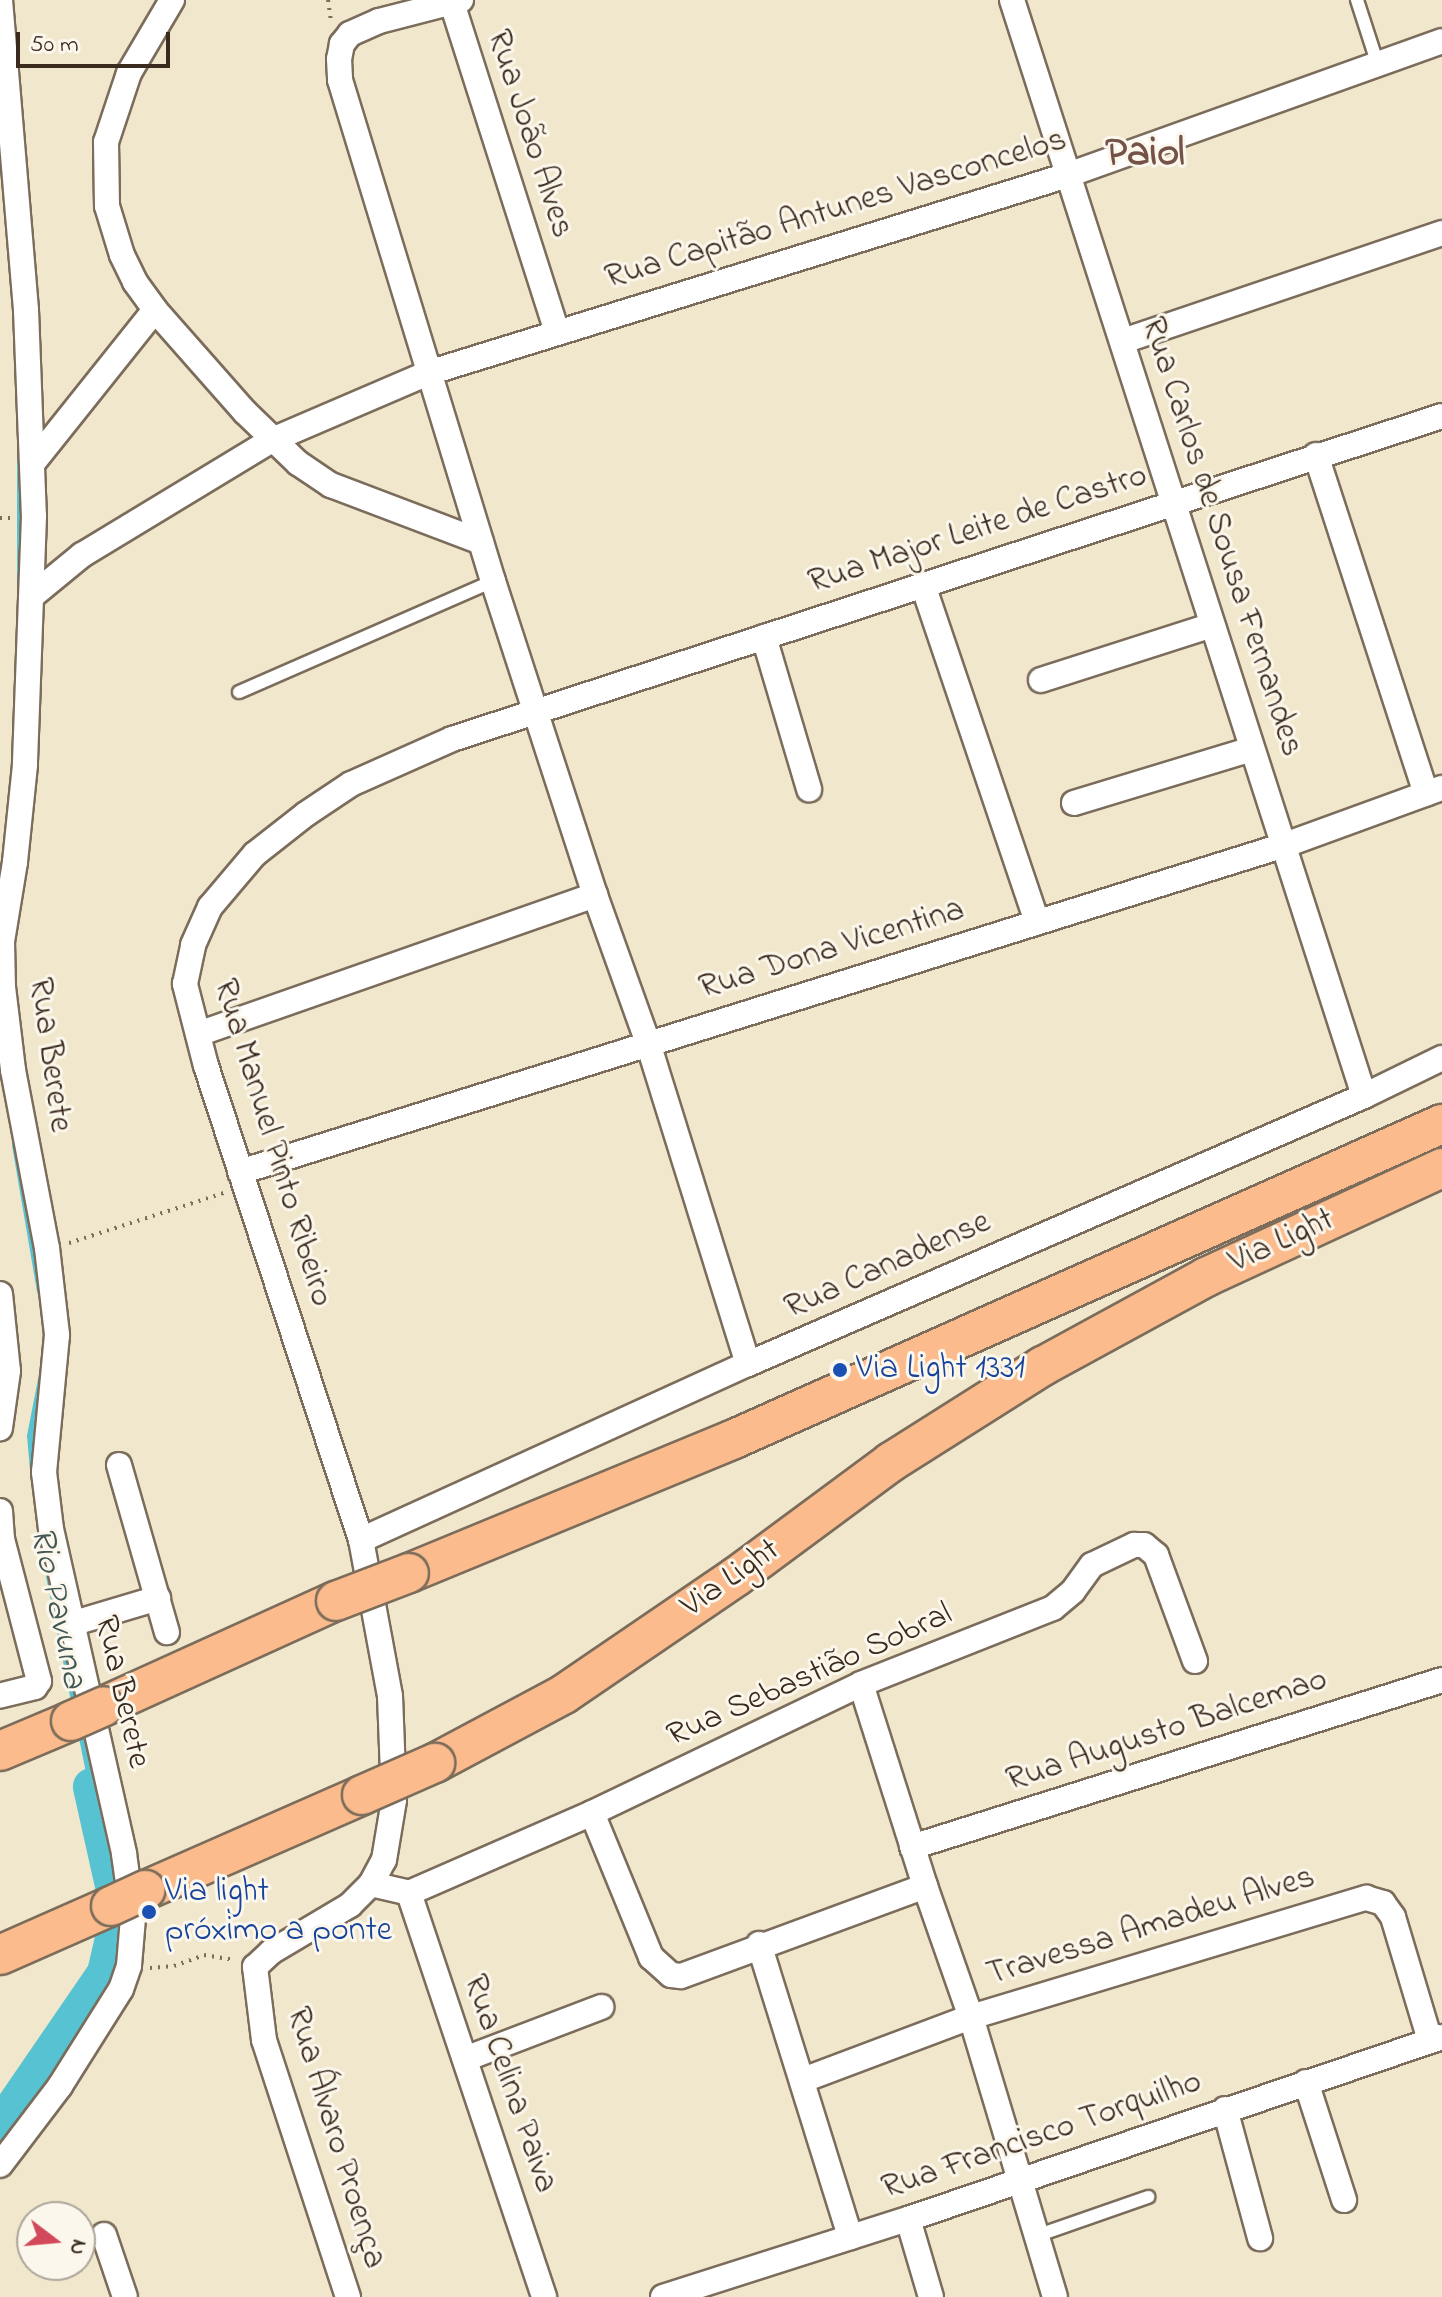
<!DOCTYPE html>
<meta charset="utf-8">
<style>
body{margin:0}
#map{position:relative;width:1442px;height:2297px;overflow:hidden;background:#f1e7cc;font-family:"Indie Flower",sans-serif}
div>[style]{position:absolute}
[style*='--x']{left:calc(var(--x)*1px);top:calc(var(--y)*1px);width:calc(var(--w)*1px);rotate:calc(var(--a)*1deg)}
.stream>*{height:6px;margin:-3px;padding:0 3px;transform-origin:3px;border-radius:3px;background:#57c2d1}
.river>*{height:38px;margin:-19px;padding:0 19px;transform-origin:19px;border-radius:19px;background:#57c2d1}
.path>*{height:4px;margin-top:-2px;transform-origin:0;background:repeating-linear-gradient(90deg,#7b6c5b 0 2px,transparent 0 8px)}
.roads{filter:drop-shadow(2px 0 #7b6c5b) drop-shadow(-2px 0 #7b6c5b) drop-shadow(0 2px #7b6c5b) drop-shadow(0 -2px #7b6c5b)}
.service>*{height:12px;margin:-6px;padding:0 6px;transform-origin:6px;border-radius:6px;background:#fff}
.minor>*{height:24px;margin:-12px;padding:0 12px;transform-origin:12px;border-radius:12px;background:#fff}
.primary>*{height:38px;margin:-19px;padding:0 19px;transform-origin:19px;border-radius:19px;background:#fbbb8c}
.bridges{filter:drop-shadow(2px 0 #7b6c5b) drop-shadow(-2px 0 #7b6c5b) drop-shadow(0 2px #7b6c5b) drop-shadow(0 -2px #7b6c5b)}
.primary-bridge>*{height:38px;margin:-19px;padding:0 19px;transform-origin:19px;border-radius:19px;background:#fbbb8c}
.dots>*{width:22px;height:22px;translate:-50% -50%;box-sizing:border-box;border:4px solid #fbf7ec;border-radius:50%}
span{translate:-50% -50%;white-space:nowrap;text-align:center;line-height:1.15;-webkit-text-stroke:6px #fbf7ec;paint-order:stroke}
.street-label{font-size:34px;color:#3b2a1e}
.transit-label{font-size:34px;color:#164399}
.left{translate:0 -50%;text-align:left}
.water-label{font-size:36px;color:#435854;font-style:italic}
.district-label{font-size:42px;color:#745248;font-weight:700}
.north{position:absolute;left:16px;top:2201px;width:80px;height:80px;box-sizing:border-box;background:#fbf7ec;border:2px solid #aea59a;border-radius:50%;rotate:106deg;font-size:22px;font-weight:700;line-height:32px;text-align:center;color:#3b2a1e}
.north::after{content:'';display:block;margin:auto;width:28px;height:36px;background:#d1495b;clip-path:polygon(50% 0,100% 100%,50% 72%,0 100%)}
.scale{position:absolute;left:16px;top:32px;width:154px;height:36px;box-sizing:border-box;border:4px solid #3b2a1e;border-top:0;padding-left:10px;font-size:24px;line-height:28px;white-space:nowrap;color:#3b2a1e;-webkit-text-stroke:6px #fbf7ec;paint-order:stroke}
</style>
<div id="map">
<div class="stream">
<div style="--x:20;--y:592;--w:140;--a:-90"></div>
<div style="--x:15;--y:1145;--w:149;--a:80.3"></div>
<div style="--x:33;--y:1470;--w:34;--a:-95"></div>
<div style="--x:30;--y:1436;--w:63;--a:-79"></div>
<div style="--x:49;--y:1576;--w:133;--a:78.7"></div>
<div style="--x:81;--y:1733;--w:55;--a:78.5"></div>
</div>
<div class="river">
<div style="--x:0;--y:2128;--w:188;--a:-55.6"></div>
<div style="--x:106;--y:1973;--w:37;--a:-77"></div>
<div style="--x:114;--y:1937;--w:38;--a:-85"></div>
<div style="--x:117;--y:1899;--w:115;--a:-102.6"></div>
</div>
<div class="path">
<div style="--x:328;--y:0;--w:21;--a:82"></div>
<div style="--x:0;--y:518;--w:12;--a:0"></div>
<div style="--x:69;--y:1243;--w:163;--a:-17.9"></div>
<div style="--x:150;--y:1968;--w:24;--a:-5"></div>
<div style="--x:174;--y:1966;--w:32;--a:-20"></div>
<div style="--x:204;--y:1955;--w:30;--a:9"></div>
</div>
<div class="roads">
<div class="service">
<div style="--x:1357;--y:0;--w:68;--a:72.1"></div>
<div style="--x:239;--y:692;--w:277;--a:-23.6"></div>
<div style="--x:1036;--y:2236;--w:119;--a:-19.2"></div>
</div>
<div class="minor">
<div style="--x:0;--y:0;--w:311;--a:85.2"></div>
<div style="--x:26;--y:310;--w:206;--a:87.8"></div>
<div style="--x:34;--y:516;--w:249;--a:92.1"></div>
<div style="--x:25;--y:765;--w:98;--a:95.9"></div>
<div style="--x:15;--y:862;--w:80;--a:99.3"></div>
<div style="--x:2;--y:941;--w:46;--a:88.8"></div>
<div style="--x:3;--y:987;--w:84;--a:83.1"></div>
<div style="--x:13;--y:1070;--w:181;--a:79.2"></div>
<div style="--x:47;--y:1248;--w:88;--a:83.4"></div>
<div style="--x:57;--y:1335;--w:138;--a:95.4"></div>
<div style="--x:44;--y:1472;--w:57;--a:83"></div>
<div style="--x:51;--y:1529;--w:333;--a:77.3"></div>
<div style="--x:124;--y:1854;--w:65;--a:82"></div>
<div style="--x:133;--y:1918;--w:48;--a:94.8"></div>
<div style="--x:129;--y:1966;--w:24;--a:109"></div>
<div style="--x:121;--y:1989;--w:115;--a:122.2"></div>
<div style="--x:60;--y:2086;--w:99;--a:127.2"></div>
<div style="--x:172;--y:0;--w:85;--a:120.5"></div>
<div style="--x:129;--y:73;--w:73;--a:108.4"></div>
<div style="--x:106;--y:142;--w:64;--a:89.1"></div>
<div style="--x:107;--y:206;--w:51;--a:73"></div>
<div style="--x:122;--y:255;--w:30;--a:64"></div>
<div style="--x:135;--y:282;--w:34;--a:54"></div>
<div style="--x:155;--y:310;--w:136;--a:48.6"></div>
<div style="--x:245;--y:412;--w:74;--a:43.9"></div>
<div style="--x:298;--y:463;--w:40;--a:34"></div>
<div style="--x:331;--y:485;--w:160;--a:20.8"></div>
<div style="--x:461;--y:0;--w:85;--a:165.6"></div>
<div style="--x:379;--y:21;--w:32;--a:156"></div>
<div style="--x:350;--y:34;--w:13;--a:129"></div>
<div style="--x:342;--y:44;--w:15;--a:101"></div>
<div style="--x:339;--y:59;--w:21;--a:87"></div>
<div style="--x:340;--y:80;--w:524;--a:73.02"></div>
<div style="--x:493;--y:581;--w:330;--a:72"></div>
<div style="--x:595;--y:895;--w:157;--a:70.3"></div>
<div style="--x:648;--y:1043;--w:336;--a:72.7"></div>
<div style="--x:1012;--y:0;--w:1151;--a:72.19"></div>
<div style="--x:452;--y:3;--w:345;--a:72.3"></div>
<div style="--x:1123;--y:341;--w:337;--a:-18.7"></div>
<div style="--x:1316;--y:455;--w:356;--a:72"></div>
<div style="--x:32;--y:464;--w:197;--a:-51.4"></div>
<div style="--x:923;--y:585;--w:356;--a:71.3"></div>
<div style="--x:32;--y:596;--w:65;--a:-39.4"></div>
<div style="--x:82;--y:555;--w:222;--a:-31.2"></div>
<div style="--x:272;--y:440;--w:170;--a:-23.2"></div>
<div style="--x:428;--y:373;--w:670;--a:-17.19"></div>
<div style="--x:1068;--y:175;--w:397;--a:-19.7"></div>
<div style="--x:764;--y:637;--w:159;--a:73.5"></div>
<div style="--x:1041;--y:680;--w:180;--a:-17.8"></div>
<div style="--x:1074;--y:803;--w:186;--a:-16.9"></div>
<div style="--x:198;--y:1034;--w:421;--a:-19.3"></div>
<div style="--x:240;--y:1172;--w:1095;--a:-17.38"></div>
<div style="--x:1285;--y:845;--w:167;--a:-20"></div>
<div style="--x:0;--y:1294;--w:77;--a:84.1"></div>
<div style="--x:8;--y:1371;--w:58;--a:98"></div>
<div style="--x:119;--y:1465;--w:174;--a:74"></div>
<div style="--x:0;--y:1511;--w:28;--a:86"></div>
<div style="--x:2;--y:1539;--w:147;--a:75.4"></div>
<div style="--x:39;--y:1681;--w:7;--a:124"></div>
<div style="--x:35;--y:1687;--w:36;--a:166"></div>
<div style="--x:361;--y:1540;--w:425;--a:-24.5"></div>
<div style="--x:748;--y:1364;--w:672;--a:-23.51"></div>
<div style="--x:1364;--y:1096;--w:87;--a:-26"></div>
<div style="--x:71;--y:1624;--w:91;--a:-16.6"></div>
<div style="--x:861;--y:1684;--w:212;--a:72.4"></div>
<div style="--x:925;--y:1886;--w:139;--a:70.7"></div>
<div style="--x:971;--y:2017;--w:292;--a:73.3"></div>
<div style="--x:592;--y:1813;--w:156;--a:67.7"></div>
<div style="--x:651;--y:1957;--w:27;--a:42"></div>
<div style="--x:671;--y:1975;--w:10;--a:6"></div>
<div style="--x:681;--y:1976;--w:260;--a:-20.2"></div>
<div style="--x:912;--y:1847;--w:556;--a:-17.49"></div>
<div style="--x:371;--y:1884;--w:39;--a:13"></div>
<div style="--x:409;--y:1893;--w:200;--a:-23.6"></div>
<div style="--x:592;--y:1813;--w:298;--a:-25.6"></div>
<div style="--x:861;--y:1684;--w:206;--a:-21.6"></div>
<div style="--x:1053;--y:1608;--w:26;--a:-40"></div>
<div style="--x:1073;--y:1591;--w:32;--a:-54"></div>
<div style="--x:1092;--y:1565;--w:47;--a:-25.5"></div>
<div style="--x:1134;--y:1545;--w:10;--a:0"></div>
<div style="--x:1144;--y:1545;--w:16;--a:40"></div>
<div style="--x:1156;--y:1555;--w:113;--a:69.8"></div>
<div style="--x:409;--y:1893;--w:426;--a:71.5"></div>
<div style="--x:759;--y:1944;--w:307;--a:72.7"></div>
<div style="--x:465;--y:2059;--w:146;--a:-20.9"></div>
<div style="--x:803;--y:2080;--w:179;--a:-20.6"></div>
<div style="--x:971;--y:2017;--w:413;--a:-16.8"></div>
<div style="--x:1366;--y:1898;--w:18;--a:16"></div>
<div style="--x:1383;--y:1903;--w:17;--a:54"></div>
<div style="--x:1393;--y:1917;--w:128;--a:73.3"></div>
<div style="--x:1306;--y:2082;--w:124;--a:72.1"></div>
<div style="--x:1225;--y:2109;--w:134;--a:74.8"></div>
<div style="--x:908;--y:2219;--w:81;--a:73.6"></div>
<div style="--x:104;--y:2235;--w:65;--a:71.3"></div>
<div style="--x:348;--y:2297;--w:270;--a:-108.1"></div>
<div style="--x:264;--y:2040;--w:74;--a:-97"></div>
<div style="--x:255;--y:1967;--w:22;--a:-43"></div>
<div style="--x:271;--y:1952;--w:92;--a:-30.7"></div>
<div style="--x:350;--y:1905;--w:30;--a:-45"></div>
<div style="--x:371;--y:1884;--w:27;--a:-62"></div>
<div style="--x:384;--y:1860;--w:61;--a:-80.5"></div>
<div style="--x:394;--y:1800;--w:104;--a:-92.2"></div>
<div style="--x:390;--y:1696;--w:159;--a:-100.5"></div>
<div style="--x:361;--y:1540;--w:499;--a:-108.1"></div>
<div style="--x:206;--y:1066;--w:85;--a:-104.4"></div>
<div style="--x:185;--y:984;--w:40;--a:-78"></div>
<div style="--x:193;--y:945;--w:42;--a:-65.9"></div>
<div style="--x:210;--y:907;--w:70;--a:-49.7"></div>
<div style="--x:255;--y:854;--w:65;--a:-38.1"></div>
<div style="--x:306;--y:814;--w:54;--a:-33.7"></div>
<div style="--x:351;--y:784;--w:111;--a:-24"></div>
<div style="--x:452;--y:739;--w:1041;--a:-18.07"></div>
<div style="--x:663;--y:2297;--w:257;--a:-17.7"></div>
<div style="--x:908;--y:2219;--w:564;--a:-18.82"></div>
</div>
<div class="primary">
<div style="--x:409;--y:1573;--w:352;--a:-22.4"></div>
<div style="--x:734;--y:1439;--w:775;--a:-23.99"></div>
<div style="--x:104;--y:1706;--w:255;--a:-24.4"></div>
<div style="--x:0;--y:1751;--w:77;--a:-22.9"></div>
<div style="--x:435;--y:1763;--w:146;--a:-28.1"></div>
<div style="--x:564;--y:1694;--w:209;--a:-34.3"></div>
<div style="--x:737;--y:1576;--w:192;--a:-36.5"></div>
<div style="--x:891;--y:1462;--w:180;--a:-32.3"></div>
<div style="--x:1043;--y:1366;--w:186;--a:-28.6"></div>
<div style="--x:1206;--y:1277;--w:260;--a:-24.8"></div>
<div style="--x:146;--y:1890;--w:236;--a:-23.7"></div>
<div style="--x:0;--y:1955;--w:121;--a:-23.8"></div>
</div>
</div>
<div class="bridges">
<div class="primary-bridge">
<div style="--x:336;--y:1601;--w:78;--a:-21"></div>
<div style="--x:71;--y:1721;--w:36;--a:-24"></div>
<div style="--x:362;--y:1795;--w:80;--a:-23.7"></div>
<div style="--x:111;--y:1906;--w:38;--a:-25"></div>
</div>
</div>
<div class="dots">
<div style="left:840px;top:1370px;background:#1a4fb4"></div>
<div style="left:149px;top:1912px;background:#1a4fb4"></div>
</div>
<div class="street-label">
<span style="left:529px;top:134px;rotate:72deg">Rua João Alves</span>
<span style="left:836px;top:210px;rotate:-17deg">Rua Capitão Antunes Vasconcelos</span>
<span style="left:978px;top:530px;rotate:-18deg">Rua Major Leite de Castro</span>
<span style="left:1221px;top:537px;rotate:72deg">Rua Carlos de Sousa Fernandes</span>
<span style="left:832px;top:950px;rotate:-17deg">Rua Dona Vicentina</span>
<span style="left:49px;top:1055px;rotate:82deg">Rua Berete</span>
<span style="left:272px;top:1143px;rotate:73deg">Rua Manuel Pinto Ribeiro</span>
<span style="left:1282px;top:1242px;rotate:-25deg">Via Light</span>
<span style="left:888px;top:1266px;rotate:-24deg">Rua Canadense</span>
<span style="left:731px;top:1579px;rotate:-35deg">Via Light</span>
<span style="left:810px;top:1676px;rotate:-24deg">Rua Sebastião Sobral</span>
<span style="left:121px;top:1692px;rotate:77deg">Rua Berete</span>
<span style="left:1167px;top:1731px;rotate:-18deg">Rua Augusto Balcemao</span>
<span style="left:1151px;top:1927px;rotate:-17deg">Travessa Amadeu Alves</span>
<span style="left:509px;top:2084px;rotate:71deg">Rua Celina Paiva</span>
<span style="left:1042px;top:2136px;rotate:-19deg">Rua Francisco Torquilho</span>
<span style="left:335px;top:2138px;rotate:73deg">Rua Álvaro Proença</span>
</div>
<div class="transit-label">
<span class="left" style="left:856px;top:1370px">Via Light 1331</span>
<span class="left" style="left:165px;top:1912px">Via light<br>próximo a ponte</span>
</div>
<div class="water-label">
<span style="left:57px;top:1608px;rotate:78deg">Rio Pavuna</span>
</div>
<div class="district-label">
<span style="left:1145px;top:154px">Paiol</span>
</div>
<div class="north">N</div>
<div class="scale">50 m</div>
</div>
